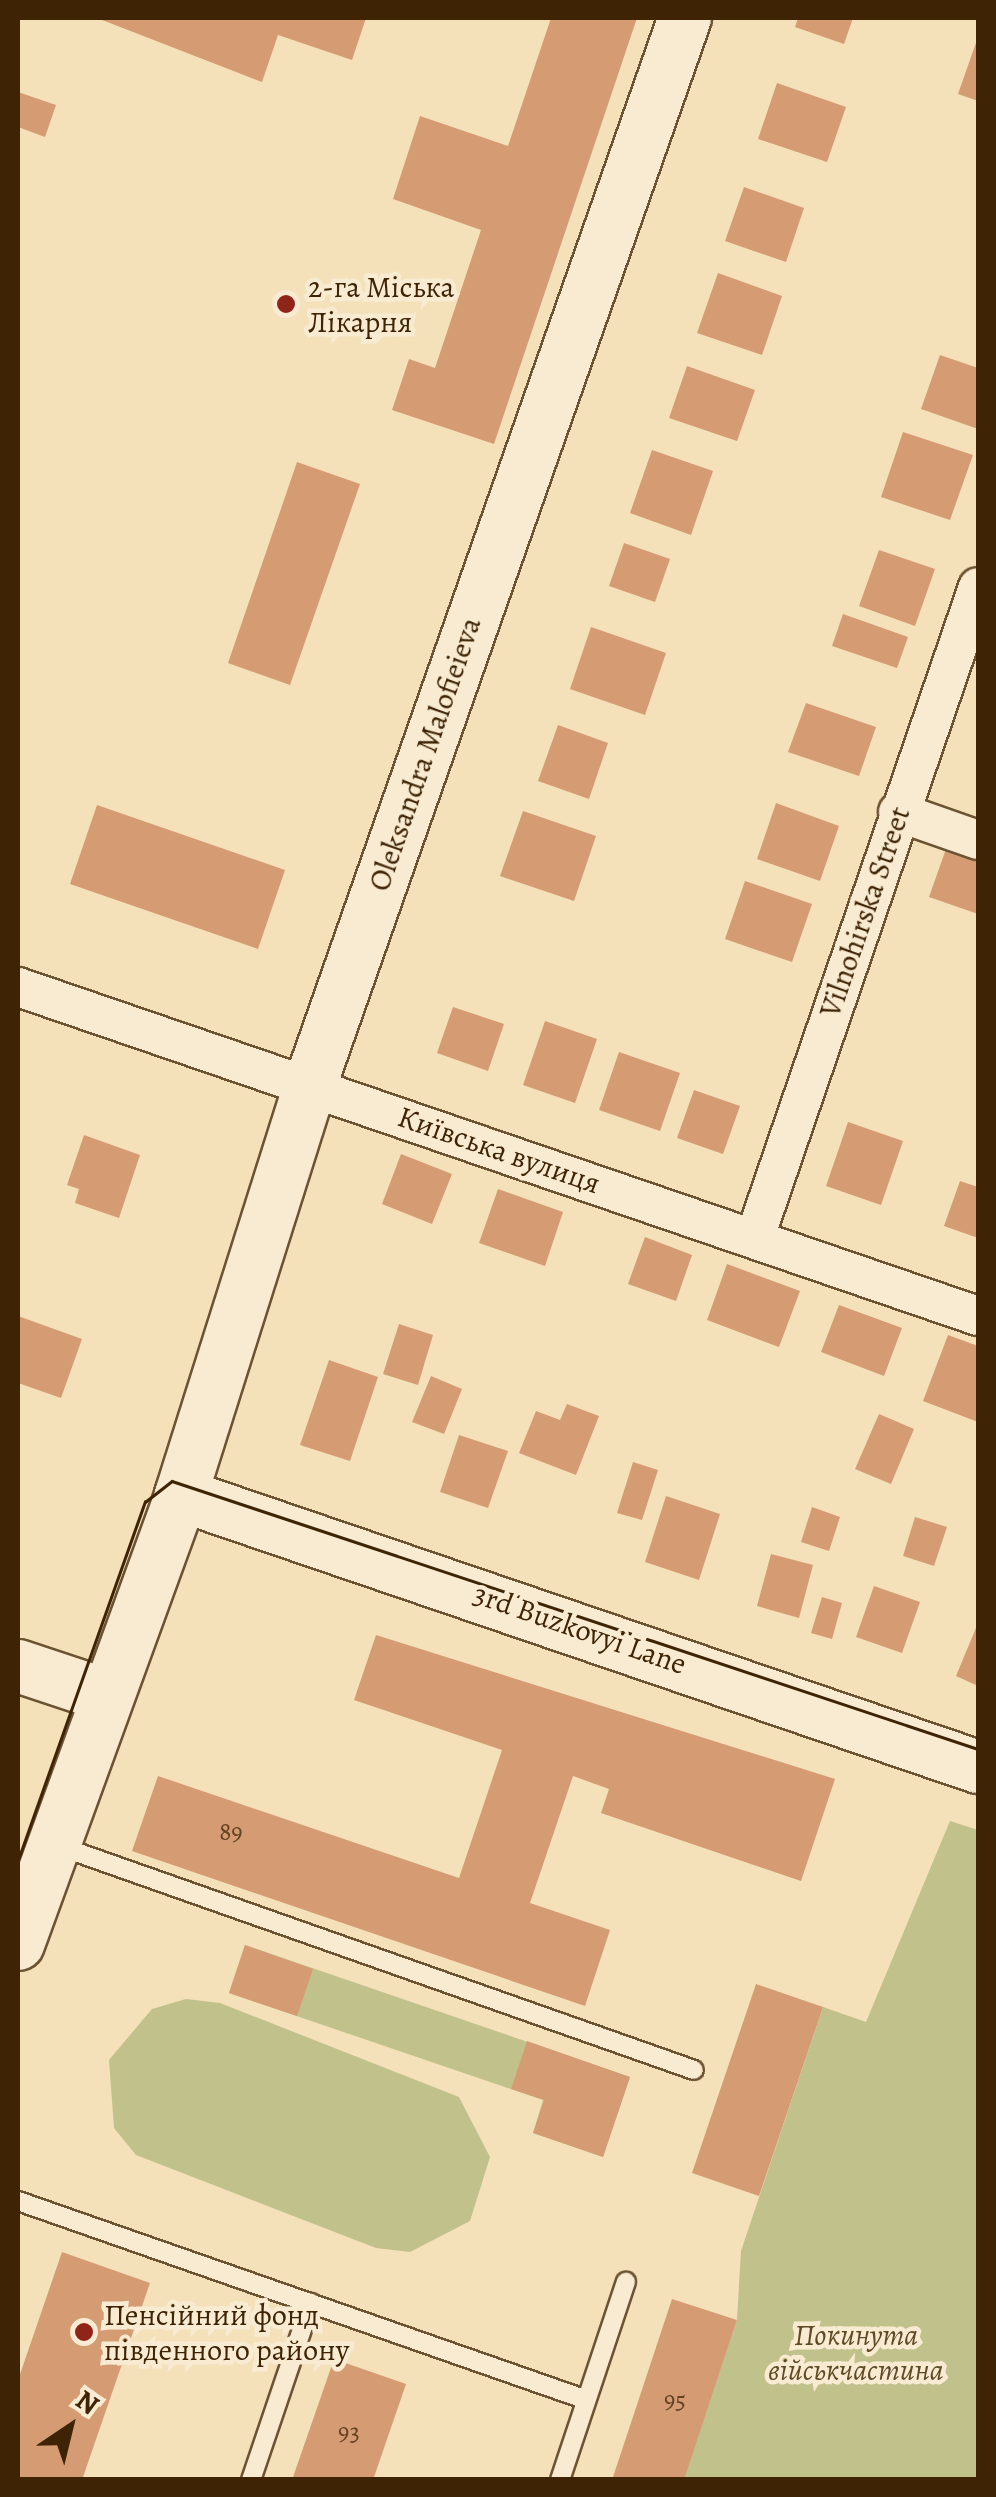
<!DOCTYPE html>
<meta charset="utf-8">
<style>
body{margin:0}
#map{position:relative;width:996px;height:2497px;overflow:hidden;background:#f4e0b9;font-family:Alegreya,serif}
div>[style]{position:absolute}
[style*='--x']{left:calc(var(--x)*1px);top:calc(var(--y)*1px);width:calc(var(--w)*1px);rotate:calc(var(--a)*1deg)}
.green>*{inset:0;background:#c0c18b}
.building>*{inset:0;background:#d59c74}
.roads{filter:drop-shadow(2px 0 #6c5332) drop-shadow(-2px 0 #6c5332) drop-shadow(0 2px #6c5332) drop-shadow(0 -2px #6c5332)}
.lane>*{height:18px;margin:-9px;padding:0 9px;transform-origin:9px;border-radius:9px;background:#f8ebd2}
.street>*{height:38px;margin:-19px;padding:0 19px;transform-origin:19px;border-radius:19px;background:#f8ebd2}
.secondary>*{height:52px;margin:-26px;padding:0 26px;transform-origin:26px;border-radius:26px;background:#f8ebd2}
.tram>*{height:2.5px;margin:-1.25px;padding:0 1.25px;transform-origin:1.25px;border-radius:1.25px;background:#3e2405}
.dots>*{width:28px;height:28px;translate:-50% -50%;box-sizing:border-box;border:5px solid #f8ebd2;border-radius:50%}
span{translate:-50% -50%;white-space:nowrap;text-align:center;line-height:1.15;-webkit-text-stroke:9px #f8ebd2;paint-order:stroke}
.number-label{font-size:25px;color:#644221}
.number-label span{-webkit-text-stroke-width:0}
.poi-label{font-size:30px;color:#3e2405}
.left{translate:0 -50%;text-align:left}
.street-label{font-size:30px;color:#3e2405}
.park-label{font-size:30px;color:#5e4b26;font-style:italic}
.frame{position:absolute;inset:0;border:20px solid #3e2405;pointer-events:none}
.north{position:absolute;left:20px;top:2377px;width:100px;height:100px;-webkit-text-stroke:8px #f8ebd2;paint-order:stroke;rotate:35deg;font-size:28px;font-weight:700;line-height:40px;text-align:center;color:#3e2405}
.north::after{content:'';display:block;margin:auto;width:35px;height:45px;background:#3e2405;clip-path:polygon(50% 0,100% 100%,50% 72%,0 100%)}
</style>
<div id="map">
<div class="green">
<div style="clip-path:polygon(950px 1821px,978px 1830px,978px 2479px,684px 2479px,737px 2320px,741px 2251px,823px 2007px,866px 2022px)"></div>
<div style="clip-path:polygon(245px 1945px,630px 2077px,603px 2157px,533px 2133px,543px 2100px,229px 1993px)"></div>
<div style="clip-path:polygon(186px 1999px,220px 2003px,459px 2097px,490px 2157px,470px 2221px,410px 2252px,376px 2248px,136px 2155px,114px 2128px,109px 2060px,152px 2009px)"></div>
</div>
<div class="building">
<div style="clip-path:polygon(97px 18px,366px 18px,352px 60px,278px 35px,262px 82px)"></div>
<div style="clip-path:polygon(551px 18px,637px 18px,494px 444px,392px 410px,409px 359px,435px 368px,481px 230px,393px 199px,420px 116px,508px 146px)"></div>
<div style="clip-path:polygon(798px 18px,853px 18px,844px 44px,795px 27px)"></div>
<div style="clip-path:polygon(978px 37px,978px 101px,958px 94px)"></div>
<div style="clip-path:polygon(777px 83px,846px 107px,827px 162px,758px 139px)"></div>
<div style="clip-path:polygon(18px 92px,56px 105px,45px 137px,18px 127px)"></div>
<div style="clip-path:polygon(744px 187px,804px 208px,786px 262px,725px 241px)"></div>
<div style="clip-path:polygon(718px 273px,782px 296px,762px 355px,697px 333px)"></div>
<div style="clip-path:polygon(940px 355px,978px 368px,978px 429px,921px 409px)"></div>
<div style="clip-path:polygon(687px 366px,755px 390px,737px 441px,669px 418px)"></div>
<div style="clip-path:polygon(903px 432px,973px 455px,950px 520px,881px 497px)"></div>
<div style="clip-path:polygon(652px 450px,713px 471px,691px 535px,630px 513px)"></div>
<div style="clip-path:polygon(297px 462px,360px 484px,290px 685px,228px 663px)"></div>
<div style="clip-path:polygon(624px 543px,670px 559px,655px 602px,609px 586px)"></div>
<div style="clip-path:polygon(879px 550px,935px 569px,915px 626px,859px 606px)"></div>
<div style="clip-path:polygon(843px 614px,908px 637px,897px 668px,832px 646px)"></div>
<div style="clip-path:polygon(591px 627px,666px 653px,645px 715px,570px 689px)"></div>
<div style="clip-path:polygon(806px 703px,876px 727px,859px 776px,788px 752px)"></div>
<div style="clip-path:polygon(558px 725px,608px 743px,589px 799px,538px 781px)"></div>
<div style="clip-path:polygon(776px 803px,839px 826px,820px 881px,757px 859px)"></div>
<div style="clip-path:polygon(97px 805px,285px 870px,258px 949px,70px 884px)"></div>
<div style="clip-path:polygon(523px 811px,596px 836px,574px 901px,500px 876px)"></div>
<div style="clip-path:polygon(947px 846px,978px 857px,978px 914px,929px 897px)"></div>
<div style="clip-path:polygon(745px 881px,812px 904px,792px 962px,725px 939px)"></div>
<div style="clip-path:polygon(453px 1007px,504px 1024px,488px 1071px,437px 1053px)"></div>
<div style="clip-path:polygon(545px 1021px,597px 1039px,575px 1103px,523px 1085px)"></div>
<div style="clip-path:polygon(619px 1052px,680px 1073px,660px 1131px,599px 1110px)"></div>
<div style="clip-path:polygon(694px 1090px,740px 1106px,723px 1154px,677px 1138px)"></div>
<div style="clip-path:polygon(848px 1122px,903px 1141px,881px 1205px,826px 1186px)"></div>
<div style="clip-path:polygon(84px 1135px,140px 1155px,119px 1218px,75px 1203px,79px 1189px,67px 1185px)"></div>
<div style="clip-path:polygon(401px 1154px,452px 1174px,432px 1224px,382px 1204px)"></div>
<div style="clip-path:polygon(960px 1181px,978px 1187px,978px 1238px,944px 1226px)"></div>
<div style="clip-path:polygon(498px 1189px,563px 1212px,545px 1266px,479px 1243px)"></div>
<div style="clip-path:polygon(645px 1237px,692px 1255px,676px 1301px,628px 1284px)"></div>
<div style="clip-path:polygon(727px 1264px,800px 1291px,779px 1347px,707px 1320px)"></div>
<div style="clip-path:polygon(839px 1305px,902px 1328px,884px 1376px,821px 1352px)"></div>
<div style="clip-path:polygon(18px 1316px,82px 1339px,61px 1398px,18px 1383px)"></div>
<div style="clip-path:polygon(399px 1324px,433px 1335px,418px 1385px,383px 1374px)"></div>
<div style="clip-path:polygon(948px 1335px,978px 1346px,978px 1422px,923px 1401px)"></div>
<div style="clip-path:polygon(329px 1360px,378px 1377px,350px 1461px,300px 1445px)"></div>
<div style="clip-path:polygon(431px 1376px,462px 1389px,444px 1434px,412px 1422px)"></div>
<div style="clip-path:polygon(567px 1404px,599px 1416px,576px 1475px,519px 1453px,536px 1411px,560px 1420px)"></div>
<div style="clip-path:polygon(879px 1414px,914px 1429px,891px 1484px,855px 1469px)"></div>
<div style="clip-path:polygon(459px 1435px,508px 1451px,488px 1508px,440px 1492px)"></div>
<div style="clip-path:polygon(633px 1462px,658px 1470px,642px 1520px,617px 1513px)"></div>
<div style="clip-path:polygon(666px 1496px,720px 1514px,699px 1580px,645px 1562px)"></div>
<div style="clip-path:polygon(812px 1507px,840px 1517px,829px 1551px,801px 1542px)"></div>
<div style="clip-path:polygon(915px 1517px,947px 1527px,934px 1566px,903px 1556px)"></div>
<div style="clip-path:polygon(771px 1554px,813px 1565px,799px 1618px,757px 1606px)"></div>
<div style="clip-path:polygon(874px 1586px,920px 1602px,902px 1653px,856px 1637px)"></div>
<div style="clip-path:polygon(822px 1597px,842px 1603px,832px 1639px,811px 1633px)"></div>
<div style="clip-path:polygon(978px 1623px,978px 1686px,956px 1676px)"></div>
<div style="clip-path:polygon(376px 1635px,835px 1779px,801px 1881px,601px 1813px,609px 1789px,573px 1776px,530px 1903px,610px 1930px,585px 2006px,132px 1851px,158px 1776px,459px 1878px,502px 1750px,354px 1700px)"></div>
<div style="clip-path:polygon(245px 1945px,313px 1969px,297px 2016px,229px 1993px)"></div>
<div style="clip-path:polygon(756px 1984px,823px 2007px,759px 2196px,692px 2173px)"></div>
<div style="clip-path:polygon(527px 2041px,630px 2077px,603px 2157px,533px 2133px,544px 2100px,511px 2089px)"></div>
<div style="clip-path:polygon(62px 2252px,150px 2283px,82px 2480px,18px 2480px,18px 2380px)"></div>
<div style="clip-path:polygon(672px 2299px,737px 2320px,684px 2480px,612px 2480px)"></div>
<div style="clip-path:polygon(334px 2359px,406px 2384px,373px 2480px,292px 2480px)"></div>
</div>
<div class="roads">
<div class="lane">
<div style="--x:59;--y:1846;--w:673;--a:19.43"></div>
<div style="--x:18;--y:2201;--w:600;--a:19.28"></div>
<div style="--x:251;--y:2480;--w:187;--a:-71.3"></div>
<div style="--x:560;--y:2480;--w:209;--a:-71.6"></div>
</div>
<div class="street">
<div style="--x:898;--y:812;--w:85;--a:19.3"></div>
<div style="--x:18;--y:987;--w:1015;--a:18.92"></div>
<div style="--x:755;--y:1237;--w:687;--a:-71.06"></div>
</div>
<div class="secondary">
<div style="--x:181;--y:1495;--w:842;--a:18.84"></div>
<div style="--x:18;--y:1666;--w:92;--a:18.4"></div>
<div style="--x:18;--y:1944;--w:478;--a:-70"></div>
<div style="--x:181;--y:1495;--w:430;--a:-72.5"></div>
<div style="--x:310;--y:1085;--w:1131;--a:-70.64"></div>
</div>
</div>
<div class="tram">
<div style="--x:18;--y:1860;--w:380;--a:-70.5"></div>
<div style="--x:145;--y:1502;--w:34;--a:-38"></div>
<div style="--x:172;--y:1481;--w:849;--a:18.39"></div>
</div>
<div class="dots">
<div style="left:286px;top:304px;background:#8f2418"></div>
<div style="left:84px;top:2332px;background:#8f2418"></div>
</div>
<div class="number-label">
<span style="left:231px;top:1832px">89</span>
<span style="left:675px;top:2400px">95</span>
<span style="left:349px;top:2432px">93</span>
</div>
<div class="poi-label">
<span class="left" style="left:308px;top:304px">2-га Міська<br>Лікарня</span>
<span class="left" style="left:104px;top:2332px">Пенсійний фонд<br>південного району</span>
</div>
<div class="street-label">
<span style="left:425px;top:754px;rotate:-71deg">Oleksandra Malofieieva</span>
<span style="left:865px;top:912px;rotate:-71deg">Vilnohirska Street</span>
<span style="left:499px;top:1150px;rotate:19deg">Київська вулиця</span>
<span style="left:580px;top:1629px;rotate:19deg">3rd Buzkovyi Lane</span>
</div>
<div class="park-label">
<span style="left:856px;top:2352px">Покинута<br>військчастина</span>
</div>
<div class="frame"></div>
<div class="north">N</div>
</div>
